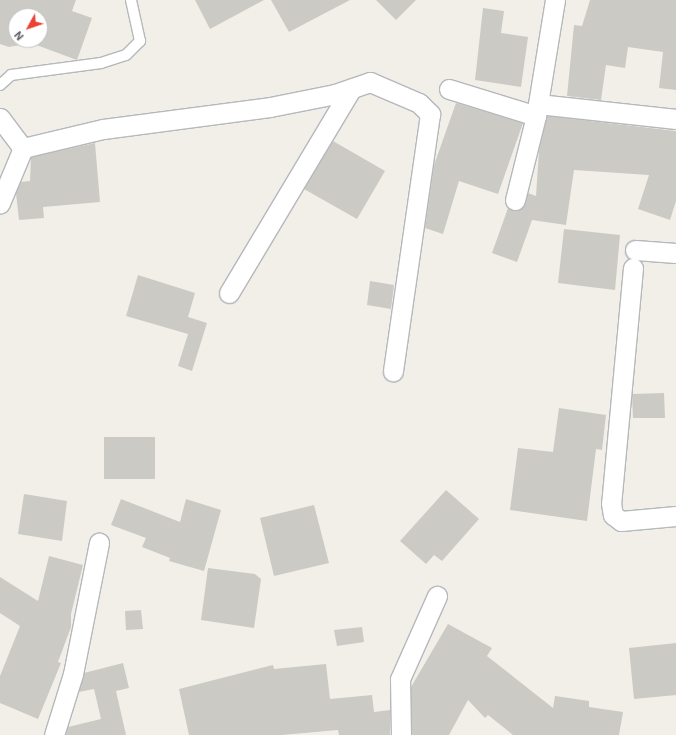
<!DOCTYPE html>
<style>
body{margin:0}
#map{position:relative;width:676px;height:735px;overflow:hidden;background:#f1efe8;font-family:Roboto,sans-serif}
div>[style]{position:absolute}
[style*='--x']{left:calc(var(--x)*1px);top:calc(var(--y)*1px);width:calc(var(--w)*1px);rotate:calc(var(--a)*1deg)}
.building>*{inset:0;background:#cccac5}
.roads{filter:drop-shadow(1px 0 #b5b8bc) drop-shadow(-1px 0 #b5b8bc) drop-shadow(0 1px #b5b8bc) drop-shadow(0 -1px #b5b8bc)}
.lane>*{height:10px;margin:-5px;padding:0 5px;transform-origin:5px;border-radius:5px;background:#fff}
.street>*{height:19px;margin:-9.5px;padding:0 9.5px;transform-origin:9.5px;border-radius:9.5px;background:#fff}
span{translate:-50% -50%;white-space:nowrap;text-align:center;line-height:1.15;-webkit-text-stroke:3px #fff;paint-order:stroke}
.north{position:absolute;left:8px;top:8px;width:40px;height:40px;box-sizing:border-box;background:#fff;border:1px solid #bfc1c3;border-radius:50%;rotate:230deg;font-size:11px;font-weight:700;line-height:16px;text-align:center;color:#5f6368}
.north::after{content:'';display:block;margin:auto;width:14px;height:18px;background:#ea4335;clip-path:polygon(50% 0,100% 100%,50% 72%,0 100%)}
</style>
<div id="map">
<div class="building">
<div style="clip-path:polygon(evenodd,0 0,76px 0,72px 11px,92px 18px,77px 60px,31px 43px,9px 47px,0 44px,0 0,16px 16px,40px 16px,40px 40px,16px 40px,16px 16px)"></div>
<div style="clip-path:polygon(195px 0,264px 0,210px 29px)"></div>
<div style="clip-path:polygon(271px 0,350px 0,289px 32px)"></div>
<div style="clip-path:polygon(376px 0,416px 0,396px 20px)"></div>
<div style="clip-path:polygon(590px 0,676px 0,676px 90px,659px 88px,663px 52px,628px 47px,625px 68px,606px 65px,601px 100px,567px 96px,574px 25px,582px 26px)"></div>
<div style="clip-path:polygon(483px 8px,504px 11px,501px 33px,528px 37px,521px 87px,475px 80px)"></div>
<div style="clip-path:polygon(456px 103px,523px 123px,498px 194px,459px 181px,443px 234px,425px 228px,434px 165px)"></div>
<div style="clip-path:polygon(547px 116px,676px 131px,676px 201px,670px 220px,638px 209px,649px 175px,574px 170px,566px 225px,532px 220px,517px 262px,492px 253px,508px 208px,518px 210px,528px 193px,536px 196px,539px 151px)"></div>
<div style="clip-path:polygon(333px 141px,385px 171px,357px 219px,304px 189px)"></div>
<div style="clip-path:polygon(95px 143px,100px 202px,43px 207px,44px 218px,19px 220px,16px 193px,21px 182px,30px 181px,31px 157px)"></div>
<div style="clip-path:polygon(564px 229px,620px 235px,615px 290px,558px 283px)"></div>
<div style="clip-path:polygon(138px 275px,195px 293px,188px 317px,207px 323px,192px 371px,178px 366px,188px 334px,126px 316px)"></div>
<div style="clip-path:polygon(370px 281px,394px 285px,391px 309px,367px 305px)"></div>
<div style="clip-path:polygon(664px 393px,665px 418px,633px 418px,632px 394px)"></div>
<div style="clip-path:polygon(559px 408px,606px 415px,602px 450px,596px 449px,587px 521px,510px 510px,518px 448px,553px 452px)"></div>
<div style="clip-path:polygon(104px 437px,155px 437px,155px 479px,104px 479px)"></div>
<div style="clip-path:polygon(446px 490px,479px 519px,442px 561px,434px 555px,426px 564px,400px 541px)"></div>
<div style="clip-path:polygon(24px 494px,67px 501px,62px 541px,18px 534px)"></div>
<div style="clip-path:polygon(121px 499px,180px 522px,186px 499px,221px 510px,204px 571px,169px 561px,170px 558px,142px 547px,146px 538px,111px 525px)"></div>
<div style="clip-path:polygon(314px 505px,329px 563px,274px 576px,260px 518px)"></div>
<div style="clip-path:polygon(49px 556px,83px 565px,71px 614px,71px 627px,58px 662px,61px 663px,38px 719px,0 703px,0 676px,20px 626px,0 613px,0 577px,38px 601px)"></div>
<div style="clip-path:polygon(208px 568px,255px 574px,261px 579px,254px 628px,201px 620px)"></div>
<div style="clip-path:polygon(141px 610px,143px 629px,126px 630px,125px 611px)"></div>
<div style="clip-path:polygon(448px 624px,492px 648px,487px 656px,553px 708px,555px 696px,589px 701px,589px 707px,623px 712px,619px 735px,513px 735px,488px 715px,485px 718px,468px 700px,449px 735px,412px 735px,411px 687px)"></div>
<div style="clip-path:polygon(362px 627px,364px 642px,337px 646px,334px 630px)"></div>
<div style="clip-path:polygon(676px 643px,676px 695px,634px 699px,629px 648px)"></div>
<div style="clip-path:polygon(123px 663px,129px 688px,116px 691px,126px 735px,66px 735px,68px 727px,101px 719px,94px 689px,79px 692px,84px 673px)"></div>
<div style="clip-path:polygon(326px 664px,330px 699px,372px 695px,374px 712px,390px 710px,390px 735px,339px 735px,338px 730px,282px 735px,189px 735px,179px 689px,273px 665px,274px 669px)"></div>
</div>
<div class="roads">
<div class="lane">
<div style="--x:0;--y:85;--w:15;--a:-42"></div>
<div style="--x:11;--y:75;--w:91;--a:-7.6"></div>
<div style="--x:101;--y:63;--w:26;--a:-18"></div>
<div style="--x:126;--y:55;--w:20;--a:-45"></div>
<div style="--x:140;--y:41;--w:42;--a:-102.4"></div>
</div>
<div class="street">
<div style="--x:449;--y:89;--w:91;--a:17.2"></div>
<div style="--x:538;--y:104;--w:139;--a:6.2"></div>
<div style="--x:0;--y:118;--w:38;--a:53"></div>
<div style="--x:23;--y:148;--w:60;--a:112.7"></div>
<div style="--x:23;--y:148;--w:82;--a:-13.4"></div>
<div style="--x:103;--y:129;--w:168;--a:-7.5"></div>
<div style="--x:270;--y:107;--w:66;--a:-11.3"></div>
<div style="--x:335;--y:94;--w:37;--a:-19"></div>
<div style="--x:370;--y:82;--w:53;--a:23.2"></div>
<div style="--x:419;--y:103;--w:16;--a:45"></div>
<div style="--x:430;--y:114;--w:260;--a:98.2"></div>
<div style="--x:515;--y:200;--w:87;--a:-76"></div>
<div style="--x:536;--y:116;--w:118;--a:-80.7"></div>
<div style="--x:635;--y:250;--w:41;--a:4.2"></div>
<div style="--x:633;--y:268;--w:236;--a:95.3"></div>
<div style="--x:611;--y:503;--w:12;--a:81"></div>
<div style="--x:613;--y:515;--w:10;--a:37"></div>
<div style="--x:621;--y:521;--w:55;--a:-5.2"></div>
<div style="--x:229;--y:293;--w:238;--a:-59.1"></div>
<div style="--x:54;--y:735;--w:64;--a:-72.7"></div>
<div style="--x:73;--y:674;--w:134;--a:-78.8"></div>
<div style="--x:401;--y:735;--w:56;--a:-91"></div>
<div style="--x:400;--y:679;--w:91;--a:-66"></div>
</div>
</div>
<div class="north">N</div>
</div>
